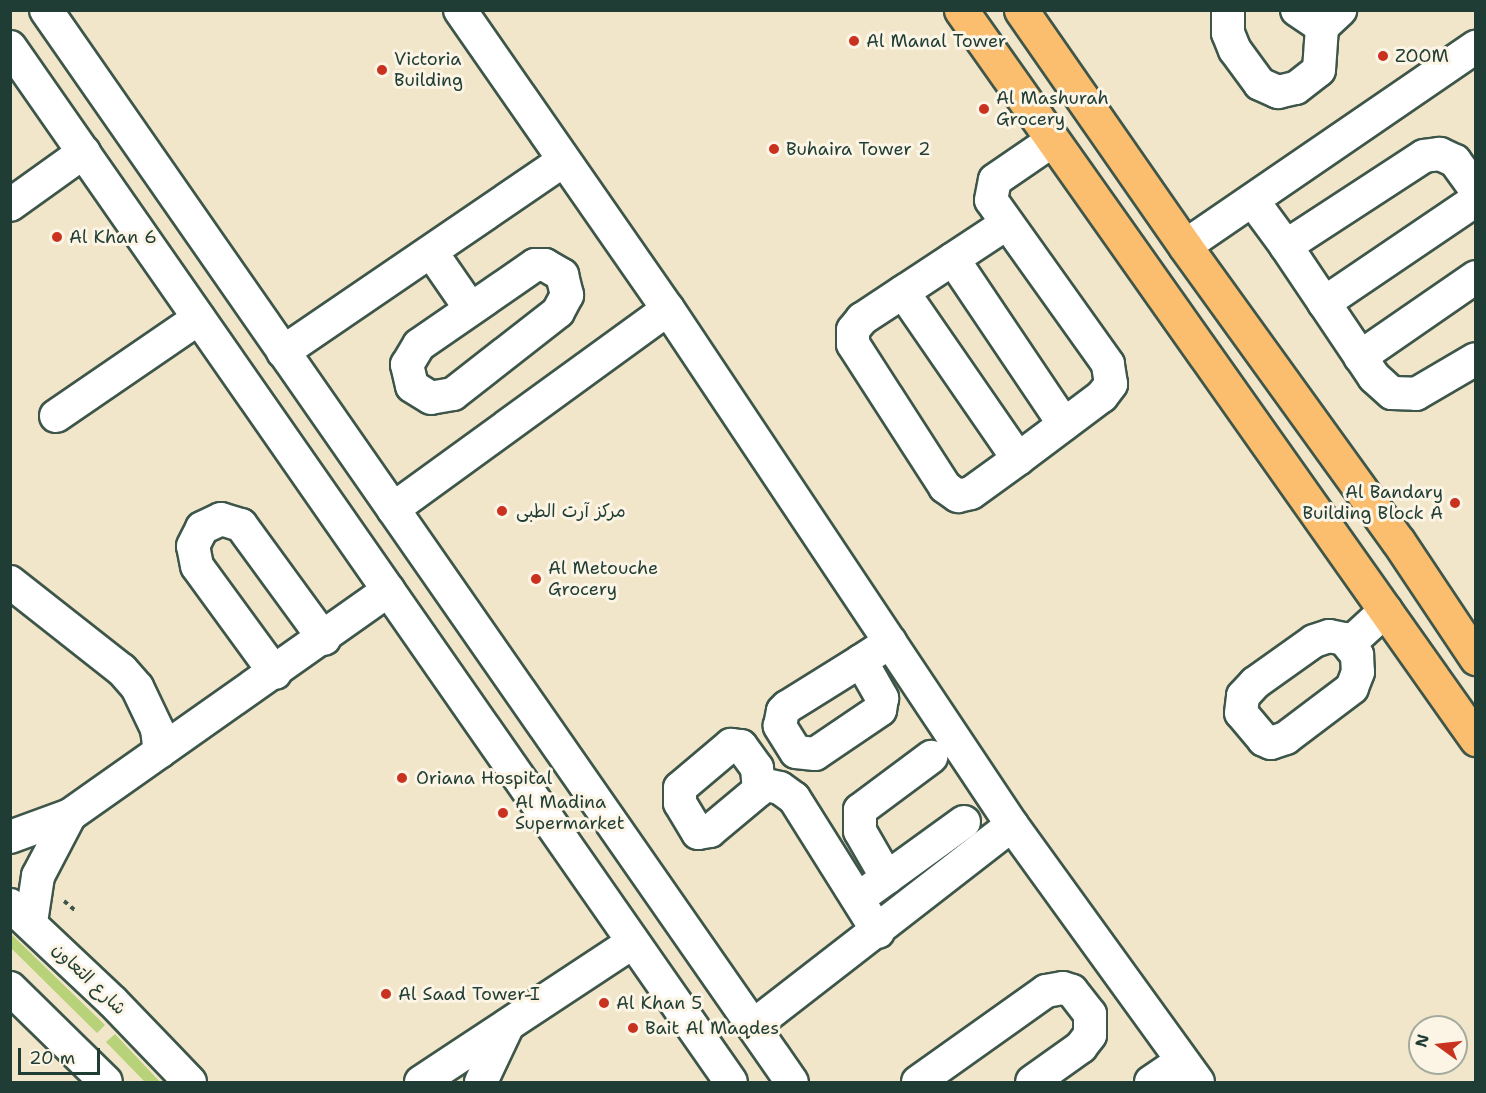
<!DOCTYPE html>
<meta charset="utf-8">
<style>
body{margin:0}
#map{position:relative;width:1486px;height:1093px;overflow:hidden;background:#f1e6ca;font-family:"Shantell Sans","Playpen Sans Arabic",sans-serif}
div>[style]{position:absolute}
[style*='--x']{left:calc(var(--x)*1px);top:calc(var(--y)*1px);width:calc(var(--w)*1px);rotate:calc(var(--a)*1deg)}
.green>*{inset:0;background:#b7d278}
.path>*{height:4px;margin-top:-2px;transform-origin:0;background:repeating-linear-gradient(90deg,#3e564a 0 4.5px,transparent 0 9px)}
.roads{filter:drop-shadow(2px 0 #3e564a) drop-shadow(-2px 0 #3e564a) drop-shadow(0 2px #3e564a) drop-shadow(0 -2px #3e564a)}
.minor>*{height:32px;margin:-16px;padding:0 16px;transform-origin:16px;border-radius:16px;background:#fff}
.major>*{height:33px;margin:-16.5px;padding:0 16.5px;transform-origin:16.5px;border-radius:16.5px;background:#fbbd6e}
.dots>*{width:16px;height:16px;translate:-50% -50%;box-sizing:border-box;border:3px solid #fcf5e5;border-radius:50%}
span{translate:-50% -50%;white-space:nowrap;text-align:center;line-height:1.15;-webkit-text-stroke:6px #fcf5e5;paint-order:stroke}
.poi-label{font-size:18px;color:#1f3d34}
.left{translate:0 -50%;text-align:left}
.right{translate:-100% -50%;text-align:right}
.street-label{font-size:18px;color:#1f3d34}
.frame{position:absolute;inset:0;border:12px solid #1f3d34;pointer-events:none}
.north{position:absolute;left:1408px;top:1015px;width:60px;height:60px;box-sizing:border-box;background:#fcf5e5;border:2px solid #a4ab9e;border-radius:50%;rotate:285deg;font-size:16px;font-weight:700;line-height:24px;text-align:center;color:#1f3d34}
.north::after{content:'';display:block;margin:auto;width:21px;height:27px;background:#c8321e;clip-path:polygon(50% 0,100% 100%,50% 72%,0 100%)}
.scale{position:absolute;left:18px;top:1048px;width:82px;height:27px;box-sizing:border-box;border:3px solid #1f3d34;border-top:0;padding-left:8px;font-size:18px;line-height:21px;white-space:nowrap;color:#1f3d34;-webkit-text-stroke:4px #fcf5e5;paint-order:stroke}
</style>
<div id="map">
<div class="green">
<div style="clip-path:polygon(10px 933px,105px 1025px,97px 1033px,11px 948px)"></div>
<div style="clip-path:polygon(115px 1034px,160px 1082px,145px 1082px,106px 1042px)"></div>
</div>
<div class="path">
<div style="--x:64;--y:901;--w:17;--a:40"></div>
</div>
<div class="roads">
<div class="minor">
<div style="--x:46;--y:10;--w:1306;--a:55.17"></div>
<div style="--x:460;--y:10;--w:364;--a:55.2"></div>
<div style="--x:668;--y:309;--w:620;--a:56.31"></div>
<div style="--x:1012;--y:825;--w:317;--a:54.1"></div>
<div style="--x:1228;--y:10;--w:23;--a:90"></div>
<div style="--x:1228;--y:33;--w:18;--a:68"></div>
<div style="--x:1235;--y:50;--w:42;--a:53.7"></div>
<div style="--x:1260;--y:84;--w:20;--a:24"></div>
<div style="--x:1278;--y:92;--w:18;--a:-13"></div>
<div style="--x:1296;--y:88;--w:29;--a:-38"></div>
<div style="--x:1319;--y:70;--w:43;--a:-86"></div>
<div style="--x:1322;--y:27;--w:25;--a:-43"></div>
<div style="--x:1297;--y:10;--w:30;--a:34"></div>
<div style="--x:10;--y:47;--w:1261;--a:55.14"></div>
<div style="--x:1476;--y:190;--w:36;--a:-126"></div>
<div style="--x:1455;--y:161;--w:17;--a:-155"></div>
<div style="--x:1440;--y:154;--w:16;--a:173"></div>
<div style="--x:1424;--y:156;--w:165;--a:146.9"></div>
<div style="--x:1286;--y:246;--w:158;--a:56.1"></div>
<div style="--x:1374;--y:377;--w:24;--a:42"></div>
<div style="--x:1392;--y:393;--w:24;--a:2"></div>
<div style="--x:1416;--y:394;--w:69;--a:-30.3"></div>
<div style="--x:1253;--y:201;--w:56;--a:53.7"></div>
<div style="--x:10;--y:205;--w:91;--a:-35.6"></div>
<div style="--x:1006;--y:224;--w:173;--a:146.6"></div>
<div style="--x:862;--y:319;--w:14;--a:129"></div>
<div style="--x:853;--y:330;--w:14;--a:90"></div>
<div style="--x:853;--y:344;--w:170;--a:57.2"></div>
<div style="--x:945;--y:487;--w:16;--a:35"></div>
<div style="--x:958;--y:496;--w:13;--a:-13"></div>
<div style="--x:971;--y:493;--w:58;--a:-35.9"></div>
<div style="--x:1018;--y:459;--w:105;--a:-36.9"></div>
<div style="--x:1102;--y:396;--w:15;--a:-53"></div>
<div style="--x:1111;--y:384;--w:20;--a:-99"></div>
<div style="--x:1108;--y:364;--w:201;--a:-125.5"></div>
<div style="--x:991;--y:200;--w:20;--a:-79"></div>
<div style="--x:995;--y:180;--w:69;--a:-34.4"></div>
<div style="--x:1185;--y:246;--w:353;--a:-34.4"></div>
<div style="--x:432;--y:253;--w:67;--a:55.4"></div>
<div style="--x:953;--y:259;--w:199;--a:56.1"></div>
<div style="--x:535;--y:265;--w:10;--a:0"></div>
<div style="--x:545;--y:265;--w:20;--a:30"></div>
<div style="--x:562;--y:275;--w:21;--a:76"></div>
<div style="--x:567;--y:295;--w:19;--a:118"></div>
<div style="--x:558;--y:312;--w:133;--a:142"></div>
<div style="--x:453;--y:394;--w:22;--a:170"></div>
<div style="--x:431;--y:398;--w:22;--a:-148"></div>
<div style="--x:412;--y:386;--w:22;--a:-103"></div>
<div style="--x:407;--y:365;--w:23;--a:-59"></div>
<div style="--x:419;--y:345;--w:141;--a:-34.6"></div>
<div style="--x:903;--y:292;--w:203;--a:55.4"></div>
<div style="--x:1324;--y:303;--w:184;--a:-34.1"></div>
<div style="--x:283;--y:352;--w:340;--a:-34.3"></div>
<div style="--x:1360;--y:357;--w:141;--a:-34.6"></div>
<div style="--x:56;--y:416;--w:173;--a:-34.4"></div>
<div style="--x:393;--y:509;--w:340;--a:-36"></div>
<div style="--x:10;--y:582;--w:142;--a:38.2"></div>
<div style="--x:122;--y:670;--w:23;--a:49"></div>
<div style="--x:137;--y:687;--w:47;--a:64.5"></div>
<div style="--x:157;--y:729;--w:23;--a:83"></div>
<div style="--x:1329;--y:636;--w:15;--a:11"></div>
<div style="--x:1344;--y:639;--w:21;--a:51"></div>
<div style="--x:1357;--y:655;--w:17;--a:87"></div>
<div style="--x:1358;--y:672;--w:17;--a:111"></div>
<div style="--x:1352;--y:688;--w:83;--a:142.9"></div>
<div style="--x:1286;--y:738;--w:16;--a:162"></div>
<div style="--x:1271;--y:743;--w:8;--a:-157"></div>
<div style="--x:1264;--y:740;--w:35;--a:-130"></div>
<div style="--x:1241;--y:713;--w:17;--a:-83"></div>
<div style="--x:1243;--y:696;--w:18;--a:-47"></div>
<div style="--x:1255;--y:683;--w:72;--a:-35.4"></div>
<div style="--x:1314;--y:641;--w:16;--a:-18"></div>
<div style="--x:1349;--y:644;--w:50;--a:-42.6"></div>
<div style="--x:861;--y:661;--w:43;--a:60.4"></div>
<div style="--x:882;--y:698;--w:12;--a:99"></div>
<div style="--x:880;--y:710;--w:78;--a:145.9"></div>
<div style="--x:815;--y:754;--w:19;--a:-174"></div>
<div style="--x:796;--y:752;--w:31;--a:-122"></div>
<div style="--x:780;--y:726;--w:15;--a:-79"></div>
<div style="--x:783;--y:711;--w:6;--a:-45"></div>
<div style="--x:787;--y:707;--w:87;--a:-31.9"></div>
<div style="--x:861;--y:661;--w:35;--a:-33"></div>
<div style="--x:275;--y:673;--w:132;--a:-126.1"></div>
<div style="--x:197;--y:566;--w:20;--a:-101"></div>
<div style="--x:193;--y:546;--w:20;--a:-63"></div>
<div style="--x:202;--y:528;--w:21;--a:-25"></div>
<div style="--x:221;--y:519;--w:21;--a:17"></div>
<div style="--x:241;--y:525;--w:141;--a:53.9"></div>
<div style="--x:731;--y:745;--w:10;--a:6"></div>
<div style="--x:741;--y:746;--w:27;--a:54"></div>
<div style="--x:757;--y:768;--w:22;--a:85"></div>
<div style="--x:759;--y:790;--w:64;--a:140.1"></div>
<div style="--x:710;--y:831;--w:12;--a:171"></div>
<div style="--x:698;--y:833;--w:35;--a:-121"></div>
<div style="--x:680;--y:803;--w:15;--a:-90"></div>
<div style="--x:680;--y:788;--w:67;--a:-40.1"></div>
<div style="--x:761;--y:784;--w:19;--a:12"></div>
<div style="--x:780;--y:788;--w:17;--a:36"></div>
<div style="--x:794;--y:798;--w:158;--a:57.9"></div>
<div style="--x:10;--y:837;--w:64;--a:-20.1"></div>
<div style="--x:70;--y:815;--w:390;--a:-35.2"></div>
<div style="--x:887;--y:878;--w:54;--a:-119.9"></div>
<div style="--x:860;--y:831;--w:21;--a:-90"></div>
<div style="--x:860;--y:810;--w:89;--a:-36.7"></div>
<div style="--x:870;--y:890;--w:116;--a:-35.9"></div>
<div style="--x:10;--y:905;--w:141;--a:43.3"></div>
<div style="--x:113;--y:1002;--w:111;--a:46.1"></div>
<div style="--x:31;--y:922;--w:47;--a:-81.3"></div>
<div style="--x:38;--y:876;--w:69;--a:-62.3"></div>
<div style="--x:10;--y:988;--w:134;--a:44.4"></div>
<div style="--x:753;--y:1026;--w:328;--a:-37.8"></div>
<div style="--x:421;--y:1082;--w:254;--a:-33.4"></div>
<div style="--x:481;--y:1082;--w:63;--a:-64.7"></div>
<div style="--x:918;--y:1082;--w:157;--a:-35.4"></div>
<div style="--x:1046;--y:991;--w:17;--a:-10"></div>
<div style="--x:1063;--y:988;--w:9;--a:18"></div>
<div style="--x:1072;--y:991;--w:29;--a:52"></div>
<div style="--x:1090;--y:1014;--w:21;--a:90"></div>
<div style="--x:1090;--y:1035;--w:15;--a:127"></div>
<div style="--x:1081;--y:1047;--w:60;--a:144.5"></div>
<div style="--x:1151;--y:1082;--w:37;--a:-34"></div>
</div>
<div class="major">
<div style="--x:961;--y:10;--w:893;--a:54.76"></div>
<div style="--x:1021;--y:10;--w:287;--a:55.2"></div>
<div style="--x:1185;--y:246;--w:364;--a:54.2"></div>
<div style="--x:1398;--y:541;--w:141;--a:56.3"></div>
</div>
</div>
<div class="dots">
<div style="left:854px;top:41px;background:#c8321e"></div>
<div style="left:1383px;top:56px;background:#c8321e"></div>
<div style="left:382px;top:70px;background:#c8321e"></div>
<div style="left:984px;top:109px;background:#c8321e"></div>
<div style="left:774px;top:149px;background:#c8321e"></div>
<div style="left:57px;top:237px;background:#c8321e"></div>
<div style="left:1455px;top:503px;background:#c8321e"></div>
<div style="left:502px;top:511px;background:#c8321e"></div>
<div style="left:536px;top:579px;background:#c8321e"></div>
<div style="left:402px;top:778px;background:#c8321e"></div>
<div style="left:503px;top:813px;background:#c8321e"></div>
<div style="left:386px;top:994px;background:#c8321e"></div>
<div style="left:604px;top:1003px;background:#c8321e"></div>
<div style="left:633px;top:1028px;background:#c8321e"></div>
</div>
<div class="poi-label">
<span class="left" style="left:866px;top:41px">Al Manal Tower</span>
<span class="left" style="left:1395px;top:56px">ZOOM</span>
<span class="left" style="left:394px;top:70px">Victoria<br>Building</span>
<span class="left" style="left:996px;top:109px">Al Mashurah<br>Grocery</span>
<span class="left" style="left:786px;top:149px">Buhaira Tower 2</span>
<span class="left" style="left:69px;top:237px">Al Khan 6</span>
<span class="right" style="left:1443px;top:503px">Al Bandary<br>Building Block A</span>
<span class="left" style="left:516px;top:511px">مرکز آرت الطبی</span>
<span class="left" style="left:548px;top:579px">Al Metouche<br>Grocery</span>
<span class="left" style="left:416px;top:778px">Oriana Hospital</span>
<span class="left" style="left:515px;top:813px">Al Madina<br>Supermarket</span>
<span class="left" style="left:398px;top:994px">Al Saad Tower-I</span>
<span class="left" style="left:616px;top:1003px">Al Khan 5</span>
<span class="left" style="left:645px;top:1028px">Bait Al Maqdes</span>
</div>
<div class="street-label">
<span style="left:89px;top:979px;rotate:44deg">شارع التعاون</span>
</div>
<div class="frame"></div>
<div class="north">N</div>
<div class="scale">20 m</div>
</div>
